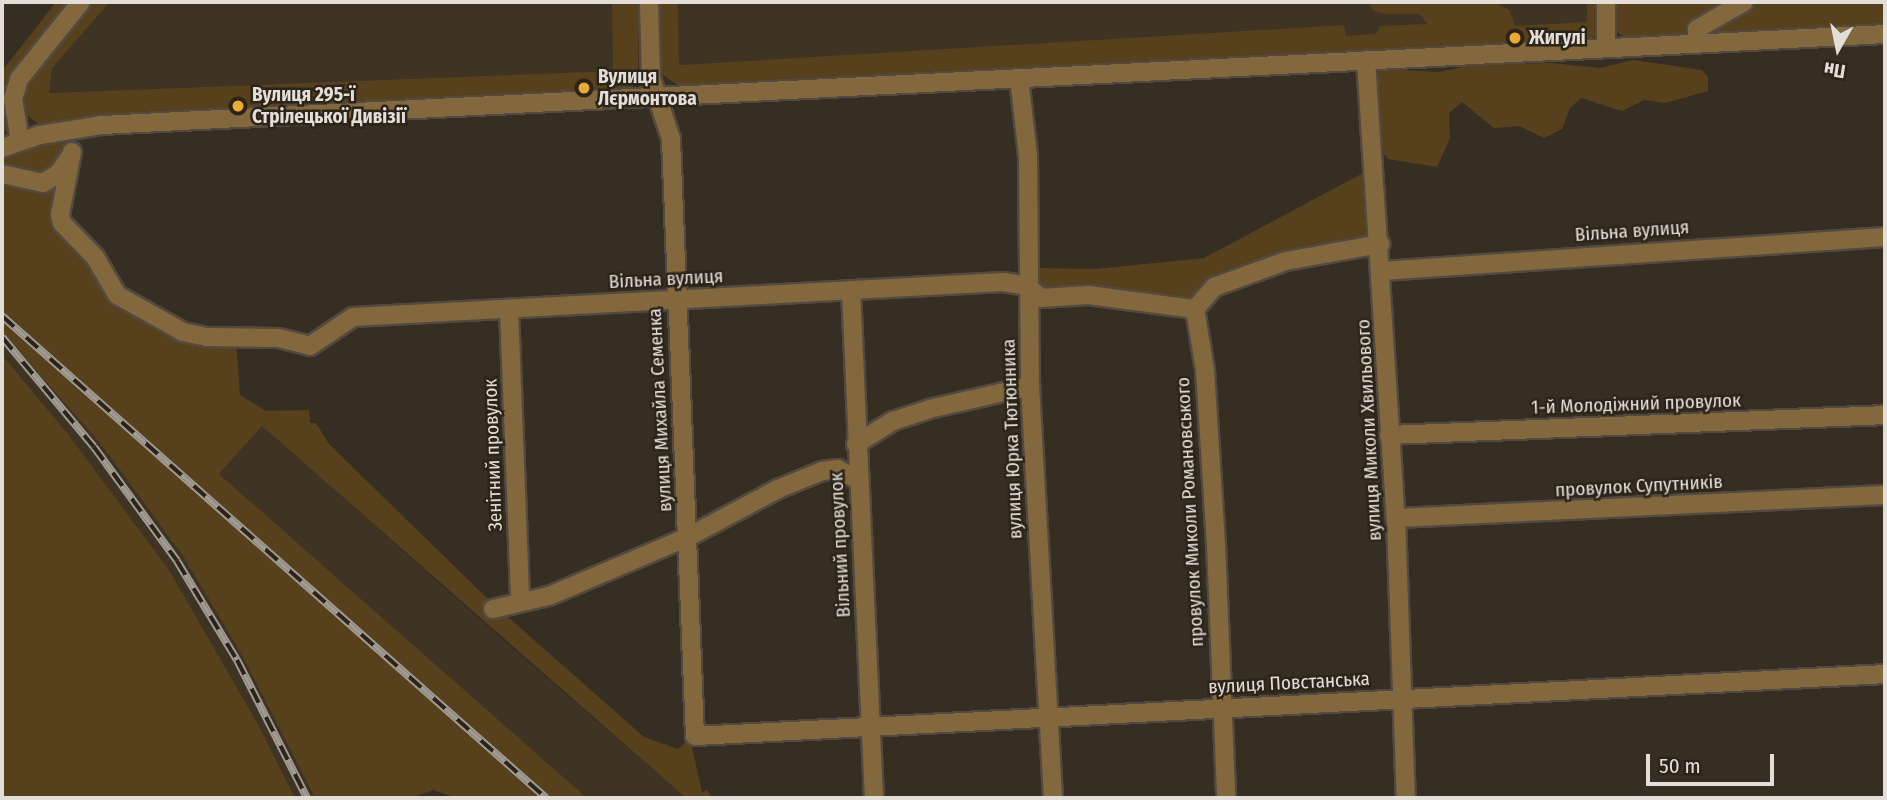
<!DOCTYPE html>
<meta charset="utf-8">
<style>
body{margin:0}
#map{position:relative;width:1887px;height:800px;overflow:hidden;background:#362e23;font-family:"Fira Sans Condensed",sans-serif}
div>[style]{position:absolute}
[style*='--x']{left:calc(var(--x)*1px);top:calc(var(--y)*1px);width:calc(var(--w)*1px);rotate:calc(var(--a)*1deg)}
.built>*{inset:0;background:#3f3423}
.green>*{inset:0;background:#57411d}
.roads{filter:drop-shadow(2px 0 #524a40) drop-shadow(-2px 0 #524a40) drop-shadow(0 2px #524a40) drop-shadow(0 -2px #524a40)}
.minor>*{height:18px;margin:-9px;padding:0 9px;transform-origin:9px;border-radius:9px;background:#84683d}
.rail>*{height:8px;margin-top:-4px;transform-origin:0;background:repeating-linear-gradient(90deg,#2c2419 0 16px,#a09a92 0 32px);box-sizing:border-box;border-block:2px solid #a09a92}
.dots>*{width:19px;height:19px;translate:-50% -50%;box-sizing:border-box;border:4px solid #2c2419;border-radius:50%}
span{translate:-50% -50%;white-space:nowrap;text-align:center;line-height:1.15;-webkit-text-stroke:5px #2c2419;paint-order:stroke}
.poi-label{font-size:19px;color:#e3ded7;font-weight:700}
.left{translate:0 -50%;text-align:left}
.street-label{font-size:19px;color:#e3ded7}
.frame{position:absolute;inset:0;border:4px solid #e3ded7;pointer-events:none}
.north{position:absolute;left:1803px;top:14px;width:70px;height:70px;-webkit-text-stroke:5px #2c2419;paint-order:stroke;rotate:189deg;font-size:19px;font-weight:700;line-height:28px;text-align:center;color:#e3ded7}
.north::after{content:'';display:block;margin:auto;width:24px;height:32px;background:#e3ded7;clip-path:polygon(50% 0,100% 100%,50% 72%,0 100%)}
.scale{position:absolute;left:1646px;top:754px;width:128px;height:32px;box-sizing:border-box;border:4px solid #e3ded7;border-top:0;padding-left:9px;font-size:21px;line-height:24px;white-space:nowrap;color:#e3ded7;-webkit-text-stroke:5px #2c2419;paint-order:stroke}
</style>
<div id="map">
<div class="built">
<div style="clip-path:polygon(110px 2px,612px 2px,613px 71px,48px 93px,52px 68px)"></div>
<div style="clip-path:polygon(678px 2px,1587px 2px,1588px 22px,1345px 36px,1343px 25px,679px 65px)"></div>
<div style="clip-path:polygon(2px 311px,418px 682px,552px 798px,539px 798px,507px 770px,2px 320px)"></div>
<div style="clip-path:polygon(2px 332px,100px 443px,183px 556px,242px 655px,315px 798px,295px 798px,260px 728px,169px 570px,68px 434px,2px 355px)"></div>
<div style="clip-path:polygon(263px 426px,499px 637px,686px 798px,587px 798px,219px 474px)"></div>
</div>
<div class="green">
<div style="clip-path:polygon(56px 2px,75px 2px,15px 76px,9px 124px,2px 139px,2px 71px)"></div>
<div style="clip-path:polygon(93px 2px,110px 2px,52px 68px,49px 93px,613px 71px,612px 2px,639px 2px,638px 80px,631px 89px,40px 125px,23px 112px,24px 83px)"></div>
<div style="clip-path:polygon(659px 2px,678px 2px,679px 65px,1344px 25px,1346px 36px,1376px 34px,1380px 26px,1427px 24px,1420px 14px,1384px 14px,1373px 10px,1368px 2px,1493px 2px,1509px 10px,1515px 26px,1587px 22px,1587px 2px,1600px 2px,1598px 34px,1589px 40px,679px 86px,662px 74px)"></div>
<div style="clip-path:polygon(1613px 2px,1732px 2px,1690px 35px,1628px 39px,1615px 31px)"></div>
<div style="clip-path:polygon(1754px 2px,1885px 2px,1885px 26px,1707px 34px,1708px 26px)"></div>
<div style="clip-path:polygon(1633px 60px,1702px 70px,1708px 77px,1708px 91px,1665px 103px,1644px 100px,1622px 111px,1581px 98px,1570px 108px,1562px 129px,1544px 138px,1519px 126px,1494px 128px,1462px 102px,1449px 113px,1450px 138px,1437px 167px,1388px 159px,1380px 149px,1376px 79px,1380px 69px,1439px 72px,1472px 65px,1551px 63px,1600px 68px)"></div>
<div style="clip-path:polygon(60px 141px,67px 146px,55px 216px,115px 297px,236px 342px,240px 395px,266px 411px,309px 410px,310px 423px,316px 423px,329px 444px,492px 603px,644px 737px,678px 749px,690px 738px,702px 792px,707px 790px,712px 798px,686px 798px,262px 426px,219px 474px,587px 798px,552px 798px,2px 311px,2px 158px)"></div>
<div style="clip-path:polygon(1367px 171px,1369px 233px,1364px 240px,1193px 302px,1055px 296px,1035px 285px,1033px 268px,1095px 269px,1204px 258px)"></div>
<div style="clip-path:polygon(2px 320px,180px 476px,539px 798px,457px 798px,433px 790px,411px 798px,315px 798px,242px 655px,183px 556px,100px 443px,2px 332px)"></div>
<div style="clip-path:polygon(2px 355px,68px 434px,169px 570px,260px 728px,295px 798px,2px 798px)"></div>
</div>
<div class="roads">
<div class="minor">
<div style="--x:649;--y:2;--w:76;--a:88.5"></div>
<div style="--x:651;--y:78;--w:64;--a:71.8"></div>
<div style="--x:671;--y:139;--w:597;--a:87.7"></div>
<div style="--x:695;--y:736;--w:1192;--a:-2.98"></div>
<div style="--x:1606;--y:2;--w:46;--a:90"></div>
<div style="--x:1697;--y:44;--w:15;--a:-90"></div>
<div style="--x:1697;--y:29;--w:54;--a:-29.9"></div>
<div style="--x:1366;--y:60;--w:459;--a:86.3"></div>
<div style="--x:1396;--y:518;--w:280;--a:88"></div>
<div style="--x:1019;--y:78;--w:79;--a:83.4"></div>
<div style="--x:1028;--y:156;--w:230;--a:89.5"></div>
<div style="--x:1030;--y:386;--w:413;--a:86.8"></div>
<div style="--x:20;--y:141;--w:43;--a:-99.5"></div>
<div style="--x:13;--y:99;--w:21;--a:-73"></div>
<div style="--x:19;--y:79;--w:99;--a:-51.2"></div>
<div style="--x:2;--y:148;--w:40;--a:-18.9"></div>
<div style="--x:40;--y:135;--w:63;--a:-9.2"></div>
<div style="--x:102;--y:125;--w:1785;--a:-2.92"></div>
<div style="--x:72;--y:152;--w:64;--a:100.8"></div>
<div style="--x:60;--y:215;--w:8;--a:76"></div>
<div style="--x:62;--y:223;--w:47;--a:45.9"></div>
<div style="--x:95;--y:257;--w:44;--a:59.9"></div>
<div style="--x:117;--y:295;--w:76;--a:29.3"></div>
<div style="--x:183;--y:332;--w:24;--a:12"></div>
<div style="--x:206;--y:337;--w:73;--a:0.8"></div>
<div style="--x:279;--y:338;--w:32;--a:14"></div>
<div style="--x:310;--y:346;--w:52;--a:-34"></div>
<div style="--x:353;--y:317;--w:651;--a:-3.08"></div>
<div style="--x:1003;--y:282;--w:24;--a:9"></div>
<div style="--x:1027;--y:286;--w:18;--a:41"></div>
<div style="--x:1041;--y:298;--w:47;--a:-3.7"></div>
<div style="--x:1088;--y:295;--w:108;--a:7.5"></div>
<div style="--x:1195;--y:309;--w:29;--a:-49"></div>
<div style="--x:1214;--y:287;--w:77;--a:-19.9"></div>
<div style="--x:1286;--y:261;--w:96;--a:-10.3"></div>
<div style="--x:2;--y:174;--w:42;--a:12.4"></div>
<div style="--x:43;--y:183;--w:19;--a:-32"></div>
<div style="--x:59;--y:173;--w:18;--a:-56"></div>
<div style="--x:1382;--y:271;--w:504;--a:-3.87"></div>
<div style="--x:851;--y:290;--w:509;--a:87.41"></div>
<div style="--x:509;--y:309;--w:291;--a:87.8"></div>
<div style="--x:1195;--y:309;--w:62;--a:80.7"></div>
<div style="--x:1205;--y:370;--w:174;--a:86.4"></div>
<div style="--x:1216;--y:544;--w:254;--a:87.7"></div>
<div style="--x:1389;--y:435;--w:496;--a:-2.3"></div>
<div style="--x:856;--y:444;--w:44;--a:-31.9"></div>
<div style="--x:893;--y:421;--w:38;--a:-18"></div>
<div style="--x:929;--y:409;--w:104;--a:-12.8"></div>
<div style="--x:1396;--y:518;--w:490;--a:-2.7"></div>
<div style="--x:493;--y:609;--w:57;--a:-13.1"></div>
<div style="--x:549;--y:596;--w:151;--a:-23"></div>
<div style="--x:688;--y:537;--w:102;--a:-28.1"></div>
<div style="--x:778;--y:489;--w:48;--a:-22.2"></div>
<div style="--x:822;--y:471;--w:16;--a:-7"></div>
<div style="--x:838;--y:469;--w:23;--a:29"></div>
</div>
</div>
<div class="rail">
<div style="--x:2;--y:316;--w:727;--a:41.54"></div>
<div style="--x:2;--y:337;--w:143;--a:50.1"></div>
<div style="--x:94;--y:447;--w:141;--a:53.9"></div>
<div style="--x:177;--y:561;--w:116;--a:58.8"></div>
<div style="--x:237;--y:660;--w:155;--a:63.1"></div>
</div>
<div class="dots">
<div style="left:1515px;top:38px;background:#e9ab38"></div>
<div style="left:584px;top:88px;background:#e9ab38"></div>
<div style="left:238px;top:106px;background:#e9ab38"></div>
</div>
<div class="poi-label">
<span class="left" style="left:1529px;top:38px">Жигулі</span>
<span class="left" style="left:598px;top:88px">Вулиця<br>Лєрмонтова</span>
<span class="left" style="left:252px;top:106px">Вулиця 295-ї<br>Стрілецької Дивізії</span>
</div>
<div class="street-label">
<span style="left:1632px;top:231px;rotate:-4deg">Вільна вулиця</span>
<span style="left:666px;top:279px;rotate:-3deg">Вільна вулиця</span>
<span style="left:1636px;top:404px;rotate:-2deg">1-й Молодіжний провулок</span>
<span style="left:660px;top:410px;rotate:-93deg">вулиця Михайла Семенка</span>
<span style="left:1369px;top:430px;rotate:-93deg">вулиця Миколи Хвильового</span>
<span style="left:1012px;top:439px;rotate:-92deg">вулиця Юрка Тютюнника</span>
<span style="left:493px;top:455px;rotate:-92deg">Зенітний провулок</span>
<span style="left:1639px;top:486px;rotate:-3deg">провулок Супутників</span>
<span style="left:1190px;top:512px;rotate:-93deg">провулок Миколи Романовського</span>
<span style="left:840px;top:545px;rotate:-93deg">Вільний провулок</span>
<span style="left:1289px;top:683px;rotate:-3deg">вулиця Повстанська</span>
</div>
<div class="frame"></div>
<div class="north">Пн</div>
<div class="scale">50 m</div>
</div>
